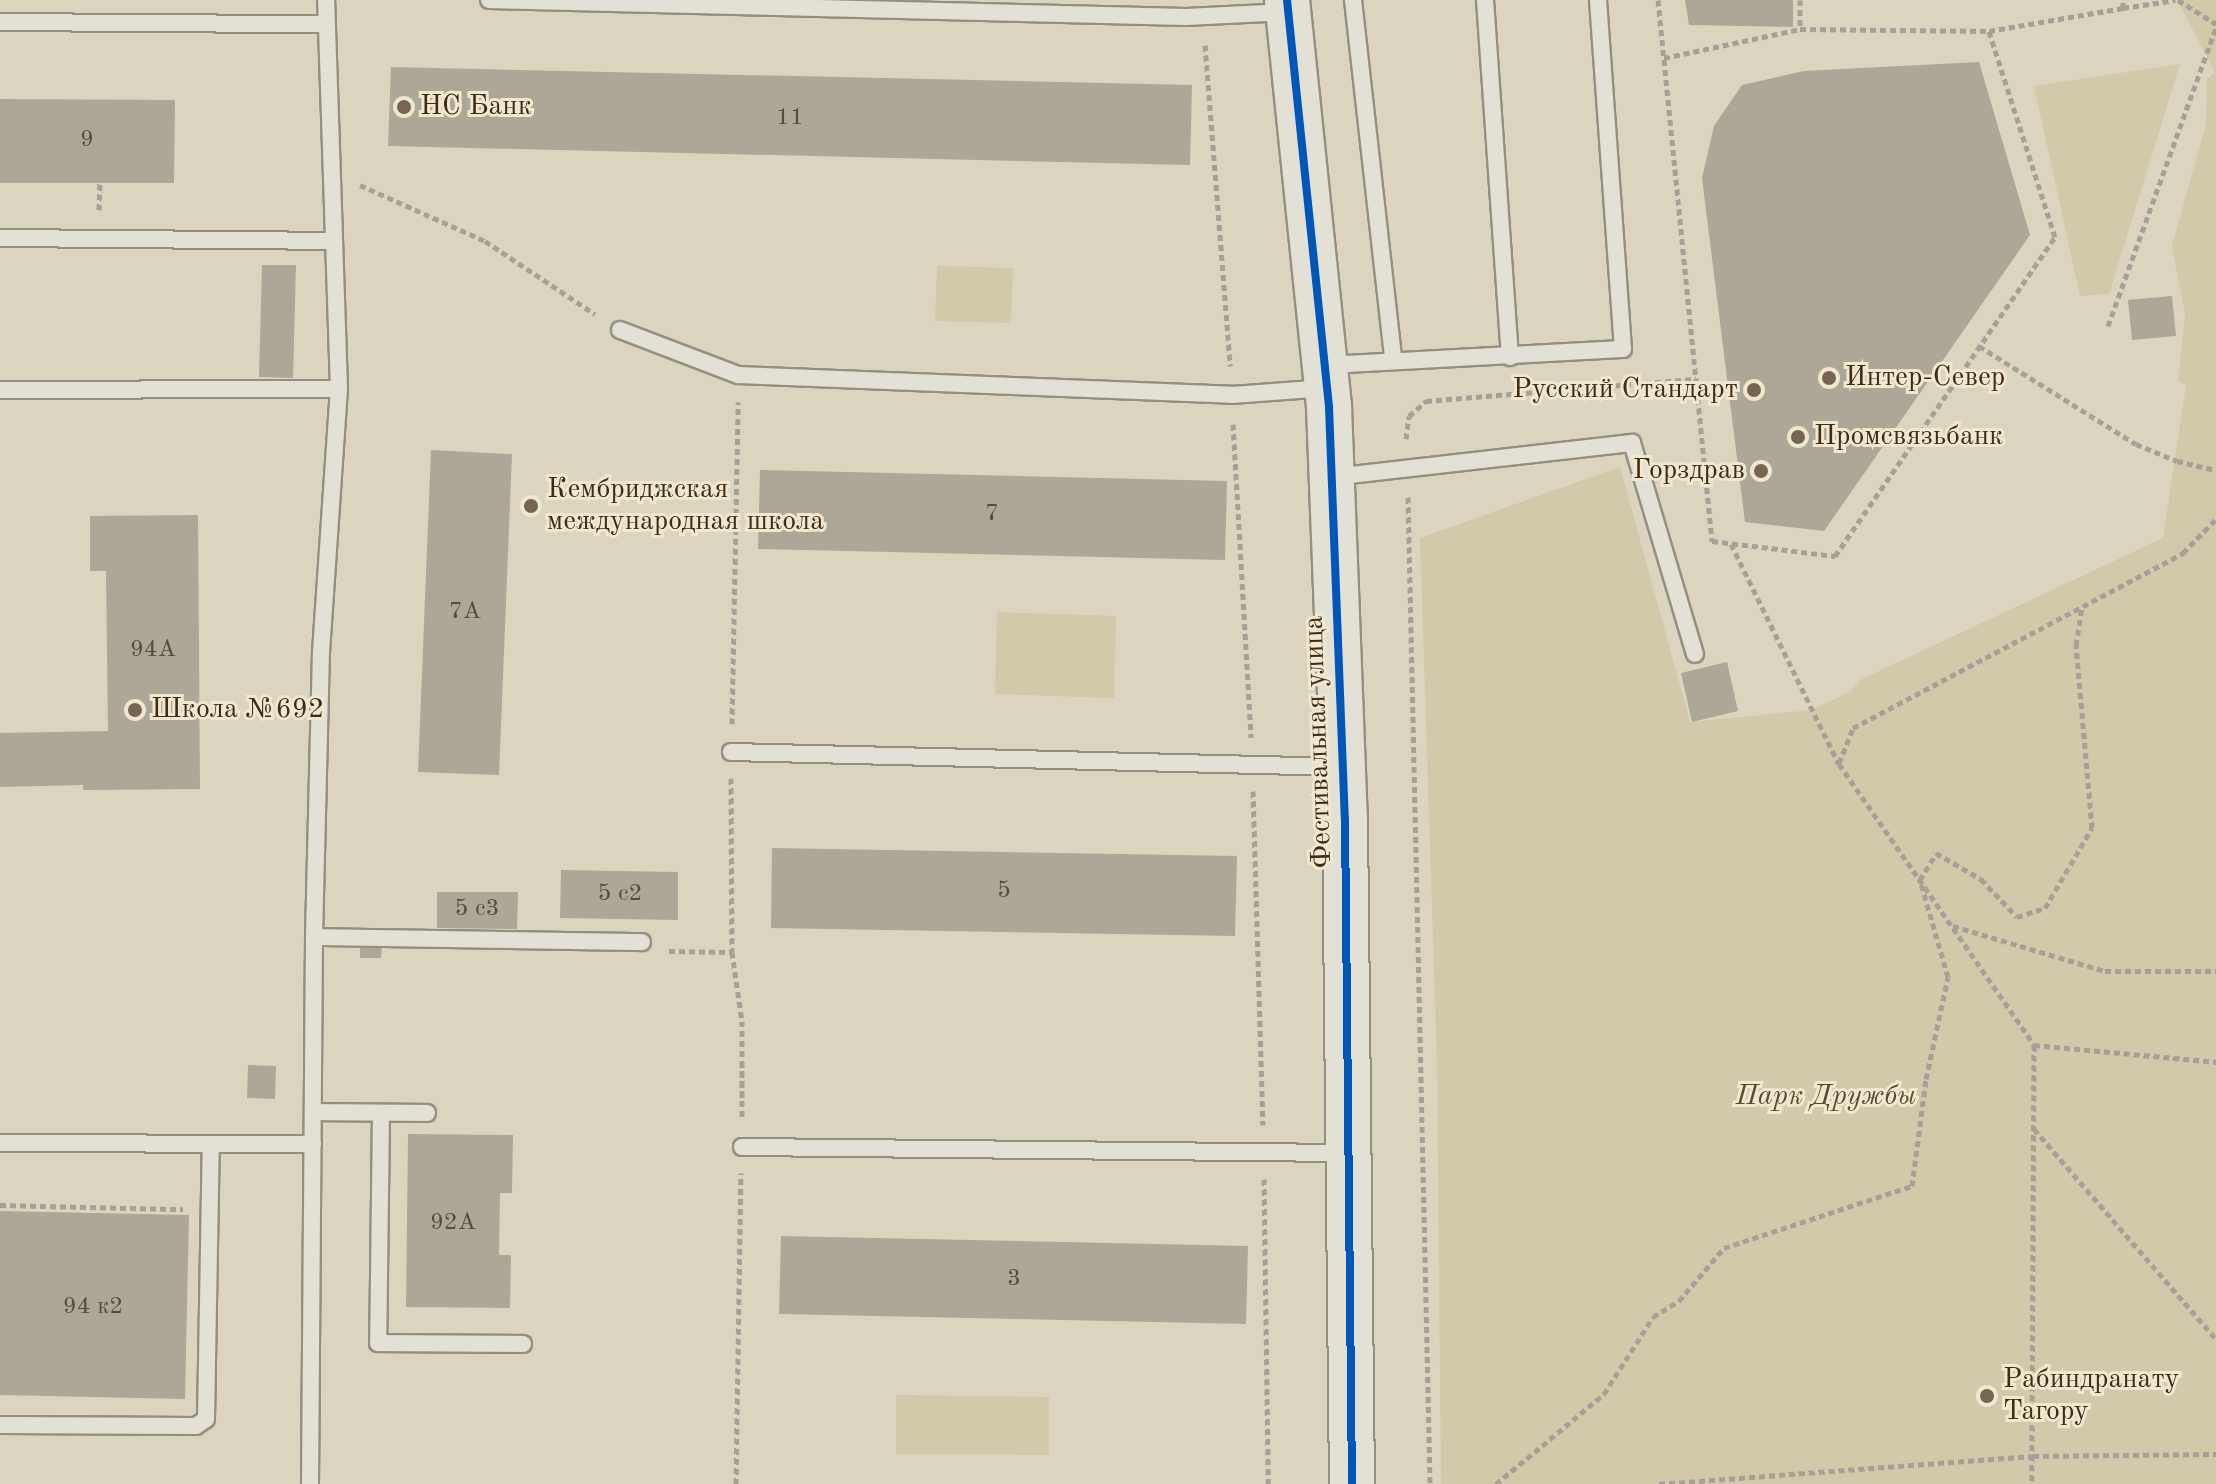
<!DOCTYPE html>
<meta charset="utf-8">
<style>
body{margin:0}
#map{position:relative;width:2216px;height:1484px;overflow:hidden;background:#dbd5bf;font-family:"Old Standard TT",serif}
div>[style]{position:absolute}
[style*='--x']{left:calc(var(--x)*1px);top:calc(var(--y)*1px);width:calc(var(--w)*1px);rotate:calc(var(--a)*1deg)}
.green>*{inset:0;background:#d2c8aa}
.building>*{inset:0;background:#ada797}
.path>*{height:5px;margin-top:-2.5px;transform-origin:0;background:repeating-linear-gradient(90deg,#a6a197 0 6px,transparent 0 10px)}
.roads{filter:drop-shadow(2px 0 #958f80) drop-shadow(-2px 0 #958f80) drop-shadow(0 2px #958f80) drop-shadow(0 -2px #958f80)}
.lane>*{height:16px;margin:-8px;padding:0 8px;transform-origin:8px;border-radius:8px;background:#e3e0d5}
.secondary>*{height:44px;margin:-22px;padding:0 22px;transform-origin:22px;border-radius:22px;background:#e3e0d5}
.cycleway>*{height:8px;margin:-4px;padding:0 4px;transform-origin:4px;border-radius:4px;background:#0057b8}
.dots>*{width:22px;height:22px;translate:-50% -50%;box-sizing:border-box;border:4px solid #efe8ce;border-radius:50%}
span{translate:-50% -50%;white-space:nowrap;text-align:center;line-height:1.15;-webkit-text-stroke:6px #efe8ce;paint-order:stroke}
.number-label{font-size:24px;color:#5a4a36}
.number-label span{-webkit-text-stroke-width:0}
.poi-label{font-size:28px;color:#3f2b16}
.left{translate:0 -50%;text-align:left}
.right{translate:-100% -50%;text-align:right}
.street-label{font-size:28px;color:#3f2b16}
.park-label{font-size:28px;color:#5b4830;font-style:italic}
</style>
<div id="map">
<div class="green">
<div style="clip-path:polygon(2177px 0,2216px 0,2216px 1484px,1441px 1484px,1437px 1063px,1420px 538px,1620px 467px,1690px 722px,1812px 710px,1849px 692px,1862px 679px,2163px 538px,2186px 385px,2178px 381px,2185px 314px,2172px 246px,2206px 124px,2207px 79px,2215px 72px)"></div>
<div style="clip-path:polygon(2180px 64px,2109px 294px,2080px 296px,2034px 86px)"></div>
<div style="clip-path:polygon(937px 266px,1013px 268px,1011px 323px,935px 321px)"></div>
<div style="clip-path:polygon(997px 612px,1116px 616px,1114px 698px,995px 694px)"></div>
<div style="clip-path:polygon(896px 1395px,1049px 1397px,1049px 1455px,896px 1454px)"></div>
</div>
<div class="building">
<div style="clip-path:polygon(1685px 0,1793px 0,1793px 27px,1689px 25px)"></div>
<div style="clip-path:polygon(1979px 62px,2030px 235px,1824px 531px,1745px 522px,1702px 178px,1714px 126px,1742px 85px,1804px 71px)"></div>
<div style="clip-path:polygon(391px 67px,1192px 85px,1190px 165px,388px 146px)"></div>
<div style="clip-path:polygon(0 99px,175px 100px,174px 183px,0 183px)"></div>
<div style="clip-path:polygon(262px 265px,296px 265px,293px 378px,259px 377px)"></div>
<div style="clip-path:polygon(2172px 296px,2176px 336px,2132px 340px,2128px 300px)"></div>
<div style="clip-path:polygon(431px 450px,512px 454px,499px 775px,418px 772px)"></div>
<div style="clip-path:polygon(760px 470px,1227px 481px,1225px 560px,758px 549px)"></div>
<div style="clip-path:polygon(198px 515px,200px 789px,83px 790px,83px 785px,0 787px,0 733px,108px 731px,106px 571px,90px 571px,90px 516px)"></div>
<div style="clip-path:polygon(1727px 662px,1738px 711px,1692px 722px,1681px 673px)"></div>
<div style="clip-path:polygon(772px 848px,1237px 856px,1235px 936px,771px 928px)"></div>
<div style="clip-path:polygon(561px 870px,678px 872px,678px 920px,560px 918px)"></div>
<div style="clip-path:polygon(437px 892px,518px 892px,517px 929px,437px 928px)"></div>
<div style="clip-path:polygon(360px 944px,382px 946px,381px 958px,360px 958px)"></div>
<div style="clip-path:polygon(248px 1065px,276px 1066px,275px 1099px,247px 1098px)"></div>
<div style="clip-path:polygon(408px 1134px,513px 1135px,512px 1193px,500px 1193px,499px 1255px,511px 1255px,510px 1308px,406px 1307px)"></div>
<div style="clip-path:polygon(0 1211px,189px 1215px,185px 1399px,0 1395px)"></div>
<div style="clip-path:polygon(781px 1236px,1248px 1246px,1246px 1324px,779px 1314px)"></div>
</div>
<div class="path">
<div style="--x:1658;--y:0;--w:544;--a:84.3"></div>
<div style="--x:1712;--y:541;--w:124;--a:7"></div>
<div style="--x:1835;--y:556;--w:388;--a:-55.4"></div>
<div style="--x:2055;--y:237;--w:216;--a:-107.8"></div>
<div style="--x:1800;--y:0;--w:29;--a:90"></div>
<div style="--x:1800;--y:29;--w:189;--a:0.6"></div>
<div style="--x:1989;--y:31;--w:136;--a:-9.7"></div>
<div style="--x:2123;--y:8;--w:8;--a:-90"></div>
<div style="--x:2178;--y:0;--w:45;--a:32.3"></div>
<div style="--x:2123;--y:8;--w:53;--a:-8.7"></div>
<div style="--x:1205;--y:45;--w:322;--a:85.5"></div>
<div style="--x:1664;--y:58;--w:139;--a:-12"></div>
<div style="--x:360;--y:185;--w:137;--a:24.1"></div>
<div style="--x:485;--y:241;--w:132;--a:33.6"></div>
<div style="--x:99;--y:210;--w:27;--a:-88"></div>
<div style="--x:2108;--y:326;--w:318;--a:-70.1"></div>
<div style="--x:1979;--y:346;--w:185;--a:32"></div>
<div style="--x:2136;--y:444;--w:44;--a:22.5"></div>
<div style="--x:2177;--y:461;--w:40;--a:13"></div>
<div style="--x:1233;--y:424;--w:314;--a:86.7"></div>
<div style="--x:1406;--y:439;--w:23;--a:-83"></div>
<div style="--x:1409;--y:416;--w:23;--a:-41"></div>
<div style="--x:1426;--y:401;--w:271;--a:-4.7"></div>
<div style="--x:1408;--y:497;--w:987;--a:88.72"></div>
<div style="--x:1731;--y:544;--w:245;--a:63.9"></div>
<div style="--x:1839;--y:764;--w:342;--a:55.2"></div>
<div style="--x:2034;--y:1045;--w:439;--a:90.3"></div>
<div style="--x:732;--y:724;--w:322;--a:-88.9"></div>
<div style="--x:1839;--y:763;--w:38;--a:-68"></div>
<div style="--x:1853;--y:728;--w:374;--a:-27.9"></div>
<div style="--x:2183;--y:553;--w:47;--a:-45.9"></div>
<div style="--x:731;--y:778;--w:174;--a:89.7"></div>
<div style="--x:732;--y:952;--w:70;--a:81.8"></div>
<div style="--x:742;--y:1021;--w:98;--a:90"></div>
<div style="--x:1253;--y:791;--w:334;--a:88.3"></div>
<div style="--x:1953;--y:926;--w:159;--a:16.5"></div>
<div style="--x:2105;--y:971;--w:111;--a:0"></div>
<div style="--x:669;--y:951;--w:63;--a:0.9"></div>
<div style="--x:2034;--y:1045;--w:183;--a:5.3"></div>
<div style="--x:2034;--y:1129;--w:278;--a:49.1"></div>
<div style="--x:1264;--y:1179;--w:305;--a:89.2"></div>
<div style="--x:0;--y:1205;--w:183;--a:1.3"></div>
<div style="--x:736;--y:1484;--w:311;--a:-89.1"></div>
<div style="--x:1496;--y:1484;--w:141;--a:-39.8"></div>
<div style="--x:1604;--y:1394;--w:91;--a:-57.5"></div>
<div style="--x:1653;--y:1317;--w:31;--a:-32"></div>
<div style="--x:1679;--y:1301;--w:70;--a:-49.7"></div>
<div style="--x:1724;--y:1248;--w:198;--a:-18.3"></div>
<div style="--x:1912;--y:1186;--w:108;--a:-82.5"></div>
<div style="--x:1926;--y:1079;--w:104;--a:-77.8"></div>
<div style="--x:1948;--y:977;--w:101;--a:-106.1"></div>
<div style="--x:1920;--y:880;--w:31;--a:-59"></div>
<div style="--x:1936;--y:853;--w:52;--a:30"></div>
<div style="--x:1981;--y:879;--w:52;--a:46.5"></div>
<div style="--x:2017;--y:917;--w:29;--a:-18"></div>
<div style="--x:2045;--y:908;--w:93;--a:-59.6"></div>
<div style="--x:2092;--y:828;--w:184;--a:-95"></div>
<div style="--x:2076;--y:645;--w:39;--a:-81"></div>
<div style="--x:1659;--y:1484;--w:375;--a:-4.3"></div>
<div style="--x:2033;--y:1456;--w:183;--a:-0.6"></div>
</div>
<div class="roads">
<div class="lane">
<div style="--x:489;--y:0;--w:697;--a:1.4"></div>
<div style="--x:1186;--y:17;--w:101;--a:-2.8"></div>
<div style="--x:1353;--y:0;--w:361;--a:83.6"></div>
<div style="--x:1485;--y:0;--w:358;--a:86"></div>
<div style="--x:0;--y:22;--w:325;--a:0.4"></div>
<div style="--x:0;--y:238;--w:334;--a:0.5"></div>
<div style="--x:620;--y:330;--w:126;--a:20.9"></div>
<div style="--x:738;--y:375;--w:494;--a:2.3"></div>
<div style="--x:1232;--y:395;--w:94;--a:-4.3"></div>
<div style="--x:1327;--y:365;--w:296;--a:-3.1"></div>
<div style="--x:1623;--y:349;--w:350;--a:-94.1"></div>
<div style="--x:0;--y:390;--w:339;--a:-0.2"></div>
<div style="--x:1333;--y:477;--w:301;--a:-6.5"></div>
<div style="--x:1632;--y:443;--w:220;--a:73.4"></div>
<div style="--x:731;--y:752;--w:611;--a:1.41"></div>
<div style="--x:314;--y:937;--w:328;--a:0.9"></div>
<div style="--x:313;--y:1112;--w:114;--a:0.5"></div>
<div style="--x:381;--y:1113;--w:230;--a:90.7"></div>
<div style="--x:378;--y:1343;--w:145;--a:0.4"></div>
<div style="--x:0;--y:1143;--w:313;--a:0.2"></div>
<div style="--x:742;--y:1147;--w:606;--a:0.57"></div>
<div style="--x:0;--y:1425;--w:196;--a:0.3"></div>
<div style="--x:196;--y:1426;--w:12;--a:-35"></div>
<div style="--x:206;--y:1419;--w:275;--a:-89"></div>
<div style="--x:310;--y:1484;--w:547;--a:-89.58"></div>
<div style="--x:314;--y:937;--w:285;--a:-88.6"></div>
<div style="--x:321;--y:652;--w:264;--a:-86.1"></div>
<div style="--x:339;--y:389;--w:389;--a:-91.9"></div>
</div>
<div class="secondary">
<div style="--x:1287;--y:0;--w:409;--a:84.1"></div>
<div style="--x:1329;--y:407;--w:412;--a:87.8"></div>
<div style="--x:1345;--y:819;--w:665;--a:89.4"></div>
</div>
</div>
<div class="cycleway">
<div style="--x:1287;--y:0;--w:409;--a:84.1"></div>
<div style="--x:1329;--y:407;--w:412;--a:87.8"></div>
<div style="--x:1345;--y:819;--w:665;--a:89.4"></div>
</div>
<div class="dots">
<div style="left:404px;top:107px;background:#766651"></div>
<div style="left:1829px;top:378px;background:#766651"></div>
<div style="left:1754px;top:390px;background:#766651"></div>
<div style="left:1798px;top:437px;background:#766651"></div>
<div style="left:1761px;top:471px;background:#766651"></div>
<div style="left:531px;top:506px;background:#766651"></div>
<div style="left:135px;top:710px;background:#766651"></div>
<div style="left:1987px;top:1396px;background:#766651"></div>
</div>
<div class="number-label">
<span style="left:790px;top:119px">11</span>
<span style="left:87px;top:141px">9</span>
<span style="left:992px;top:515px">7</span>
<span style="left:465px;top:613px">7А</span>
<span style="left:153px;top:651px">94А</span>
<span style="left:1004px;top:892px">5</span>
<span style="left:620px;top:895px">5 с2</span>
<span style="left:477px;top:910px">5 с3</span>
<span style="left:453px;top:1224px">92А</span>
<span style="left:1014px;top:1280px">3</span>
<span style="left:93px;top:1308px">94 к2</span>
</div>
<div class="poi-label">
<span class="left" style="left:420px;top:107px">НС Банк</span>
<span class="left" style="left:1845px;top:378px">Интер-Север</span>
<span class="right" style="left:1738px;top:390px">Русский Стандарт</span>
<span class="left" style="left:1814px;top:437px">Промсвязьбанк</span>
<span class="right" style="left:1745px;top:471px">Горздрав</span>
<span class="left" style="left:547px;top:506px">Кембриджская<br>международная школа</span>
<span class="left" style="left:151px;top:710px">Школа №692</span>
<span class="left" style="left:2003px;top:1396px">Рабиндранату<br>Тагору</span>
</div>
<div class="street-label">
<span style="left:1319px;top:742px;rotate:-92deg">Фестивальная улица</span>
</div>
<div class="park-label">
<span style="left:1826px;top:1097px">Парк Дружбы</span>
</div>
</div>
